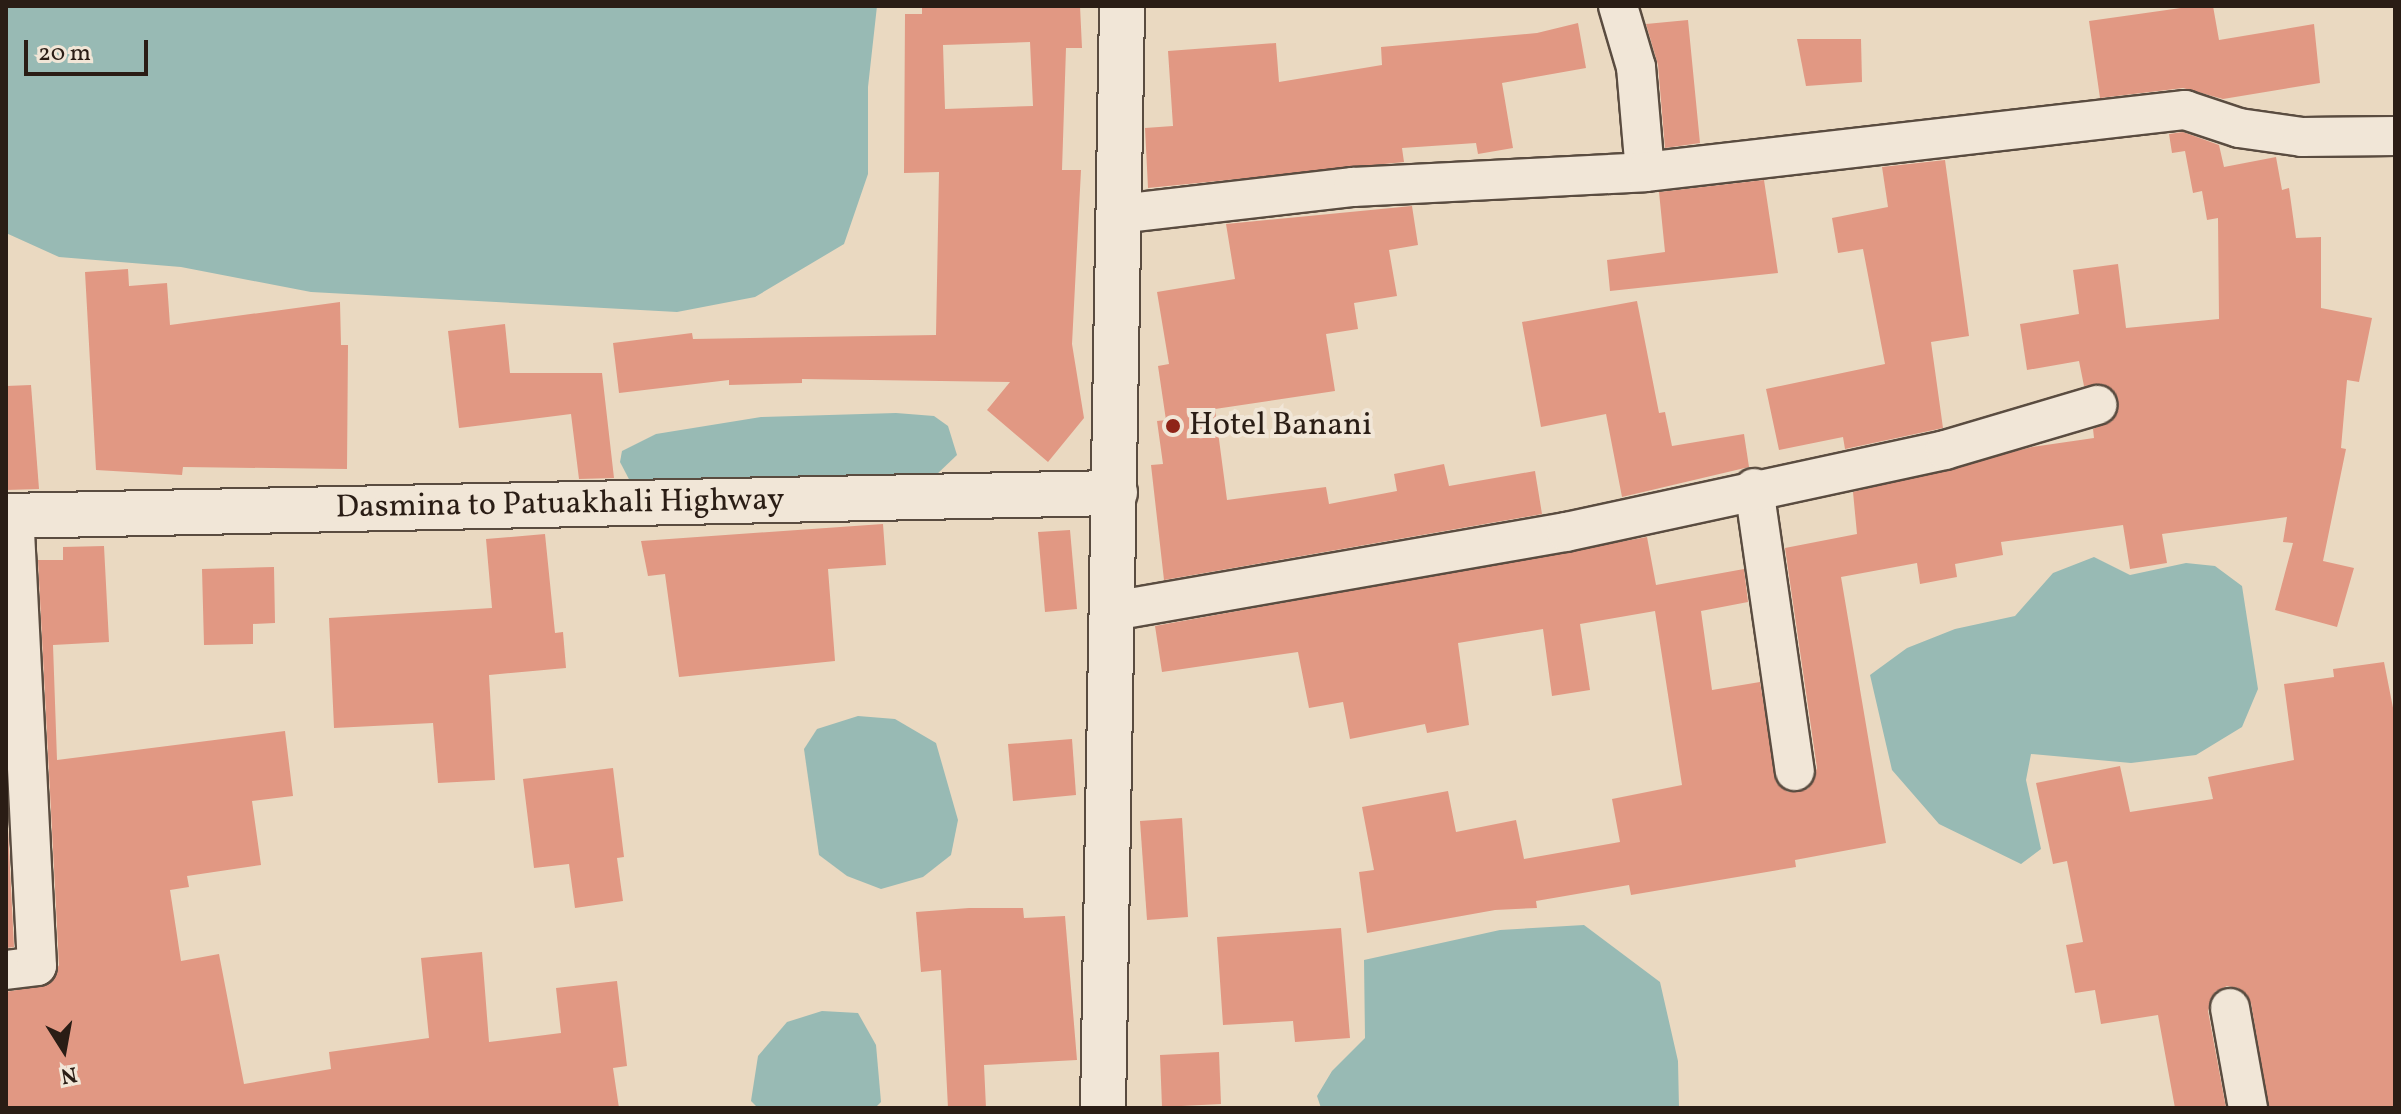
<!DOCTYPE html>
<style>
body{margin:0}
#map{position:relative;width:2401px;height:1114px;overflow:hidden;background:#ead9c1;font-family:Vollkorn,serif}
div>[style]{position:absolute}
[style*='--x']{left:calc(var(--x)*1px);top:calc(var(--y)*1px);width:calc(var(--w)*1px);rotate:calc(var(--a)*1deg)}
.water>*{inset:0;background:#98bab4}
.building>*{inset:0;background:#e19883}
.roads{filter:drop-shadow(2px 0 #5a4c40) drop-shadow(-2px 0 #5a4c40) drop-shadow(0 2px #5a4c40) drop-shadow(0 -2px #5a4c40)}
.minor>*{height:38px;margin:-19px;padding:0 19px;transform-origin:19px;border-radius:19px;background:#f1e6d7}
.tertiary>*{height:44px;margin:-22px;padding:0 22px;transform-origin:22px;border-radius:22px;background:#f1e6d7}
.dots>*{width:22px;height:22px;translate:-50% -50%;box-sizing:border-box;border:4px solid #f1e6d7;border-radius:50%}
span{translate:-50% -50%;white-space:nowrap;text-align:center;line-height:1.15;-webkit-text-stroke:8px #f1e6d7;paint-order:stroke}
.poi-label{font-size:32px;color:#2a1d15}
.left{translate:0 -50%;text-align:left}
.street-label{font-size:32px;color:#2a1d15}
.frame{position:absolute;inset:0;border:8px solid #2a1d15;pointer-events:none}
.north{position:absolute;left:24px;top:1010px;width:80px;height:80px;-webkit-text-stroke:6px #f1e6d7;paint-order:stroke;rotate:169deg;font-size:22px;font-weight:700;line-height:32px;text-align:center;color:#2a1d15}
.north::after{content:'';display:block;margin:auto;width:28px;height:36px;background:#2a1d15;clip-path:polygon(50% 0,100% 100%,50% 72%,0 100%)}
.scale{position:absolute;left:24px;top:40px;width:124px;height:36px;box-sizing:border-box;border:4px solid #2a1d15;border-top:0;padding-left:10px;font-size:24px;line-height:28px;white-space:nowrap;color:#2a1d15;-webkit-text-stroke:6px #f1e6d7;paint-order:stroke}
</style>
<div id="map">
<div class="water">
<div style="clip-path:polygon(6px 6px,877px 6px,868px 87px,868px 174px,844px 244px,755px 297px,677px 312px,311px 292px,181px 267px,59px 257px,6px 233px)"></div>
<div style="clip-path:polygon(896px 413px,934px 416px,948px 426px,957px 455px,935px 476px,631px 483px,620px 462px,622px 451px,656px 434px,761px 417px)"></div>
<div style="clip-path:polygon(2094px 557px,2130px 575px,2186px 563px,2215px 566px,2242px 586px,2258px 689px,2242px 727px,2196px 755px,2131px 763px,2031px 754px,2026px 780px,2041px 849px,2021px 864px,1939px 824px,1892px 770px,1870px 675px,1907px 648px,1955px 629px,2015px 616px,2053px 573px)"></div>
<div style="clip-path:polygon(858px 716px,895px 719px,936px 743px,958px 820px,951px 855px,923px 877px,881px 889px,847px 876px,819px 855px,804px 749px,817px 729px)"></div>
<div style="clip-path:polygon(1584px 925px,1660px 982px,1678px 1061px,1679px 1108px,1321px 1108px,1317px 1096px,1332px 1071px,1365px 1038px,1364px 960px,1500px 930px)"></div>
<div style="clip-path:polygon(822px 1011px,858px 1013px,876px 1045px,881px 1102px,875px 1108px,758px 1108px,751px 1101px,758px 1056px,787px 1022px)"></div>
</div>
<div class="building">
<div style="clip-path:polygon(evenodd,922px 6px,1080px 6px,1082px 48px,1066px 48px,1062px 170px,1081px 170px,1072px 344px,1084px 418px,1048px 462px,987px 410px,1010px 382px,802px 379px,802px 383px,729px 385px,729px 380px,619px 393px,613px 343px,692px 333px,693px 339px,936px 335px,939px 172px,904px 173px,905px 14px,922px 14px,922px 6px,1030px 42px,1033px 106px,945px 109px,943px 45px,1030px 42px)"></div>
<div style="clip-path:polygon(2195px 6px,2213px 6px,2219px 40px,2314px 24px,2320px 83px,2223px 99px,2183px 88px,2100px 98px,2089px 21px)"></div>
<div style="clip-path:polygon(1688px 20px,1700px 143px,1665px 148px,1658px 65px,1646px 24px)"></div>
<div style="clip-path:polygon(1578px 23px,1586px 68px,1502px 83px,1513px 148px,1478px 154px,1476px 143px,1402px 148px,1404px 162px,1148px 188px,1145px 128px,1173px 126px,1168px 51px,1276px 43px,1279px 82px,1382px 65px,1381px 47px,1537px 33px)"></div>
<div style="clip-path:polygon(1797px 39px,1861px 39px,1862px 82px,1806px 86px)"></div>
<div style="clip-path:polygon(2183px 132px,2219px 145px,2224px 167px,2276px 157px,2282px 190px,2289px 188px,2296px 238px,2321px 237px,2321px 308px,2372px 318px,2359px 382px,2347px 380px,2341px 448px,2346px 449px,2323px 561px,2354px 568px,2337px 627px,2275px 610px,2293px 543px,2283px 542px,2287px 517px,2162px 534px,2167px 563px,2130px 569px,2123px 525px,2001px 542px,2003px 555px,1955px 564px,1957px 577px,1920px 584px,1917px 563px,1841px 577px,1886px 843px,1795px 860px,1796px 867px,1631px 895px,1629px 885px,1536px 901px,1537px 908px,1495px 910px,1367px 933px,1359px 872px,1374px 870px,1362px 807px,1448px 791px,1456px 832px,1516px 820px,1524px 859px,1620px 842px,1612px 799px,1682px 785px,1655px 611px,1580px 624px,1590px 690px,1552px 696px,1543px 629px,1458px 643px,1469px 725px,1427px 733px,1425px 724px,1350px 739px,1343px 702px,1309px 708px,1298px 652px,1162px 672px,1155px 626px,1647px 537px,1656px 585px,1744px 569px,1748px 602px,1701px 611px,1712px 690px,1760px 682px,1777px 784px,1788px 792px,1808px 789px,1817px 768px,1785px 548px,1857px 534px,1853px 492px,2032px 447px,2094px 438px,2093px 429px,2112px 421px,2118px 398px,2103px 384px,2084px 386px,2079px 361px,2027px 370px,2020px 324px,2079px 314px,2073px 270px,2118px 264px,2126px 328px,2219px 319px,2218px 218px,2207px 220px,2202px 191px,2193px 193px,2185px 151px,2172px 153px,2169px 134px)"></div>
<div style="clip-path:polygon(1945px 160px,1969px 336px,1931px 342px,1943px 428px,1845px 449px,1843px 437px,1779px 450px,1766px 389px,1885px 364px,1863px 249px,1838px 253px,1832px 218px,1888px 207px,1882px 167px)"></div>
<div style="clip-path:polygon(1764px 180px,1778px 273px,1610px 291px,1607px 260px,1665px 252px,1659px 192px)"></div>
<div style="clip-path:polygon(1412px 206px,1418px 245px,1389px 250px,1397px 296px,1354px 303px,1358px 329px,1326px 334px,1335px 391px,1215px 409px,1227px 500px,1326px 487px,1329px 504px,1397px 491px,1394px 474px,1444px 464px,1449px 486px,1535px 471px,1542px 514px,1164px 580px,1151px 465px,1163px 464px,1157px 421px,1166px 420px,1158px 366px,1169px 364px,1157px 292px,1235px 279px,1226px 224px)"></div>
<div style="clip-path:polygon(128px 269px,129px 286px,167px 283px,170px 325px,340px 302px,341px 345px,348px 345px,347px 469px,183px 467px,182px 475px,96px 470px,85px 272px)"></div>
<div style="clip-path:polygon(1637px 301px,1659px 413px,1665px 412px,1672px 446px,1744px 434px,1749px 467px,1622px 497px,1606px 414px,1541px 427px,1522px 322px)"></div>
<div style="clip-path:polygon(505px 324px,510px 373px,602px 373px,614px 478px,579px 479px,571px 414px,459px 428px,448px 331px)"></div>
<div style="clip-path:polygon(31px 385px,39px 489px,6px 490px,6px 386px)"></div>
<div style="clip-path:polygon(883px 524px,886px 565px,828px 569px,835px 661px,679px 677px,665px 574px,648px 576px,641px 541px)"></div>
<div style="clip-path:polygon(1070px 530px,1077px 609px,1045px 612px,1038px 532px)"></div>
<div style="clip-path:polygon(545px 534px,555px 633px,563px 632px,566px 668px,489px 675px,495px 780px,438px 783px,433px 723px,334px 728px,329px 618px,492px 608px,486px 539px)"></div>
<div style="clip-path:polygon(104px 546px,109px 642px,53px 645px,57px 760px,285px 731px,293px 796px,252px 801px,261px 865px,187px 876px,189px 887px,170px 890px,181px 961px,219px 954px,244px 1084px,331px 1069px,329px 1052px,429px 1038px,421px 958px,482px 952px,489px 1042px,561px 1033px,556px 988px,617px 981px,627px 1066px,613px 1068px,619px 1108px,6px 1108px,6px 992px,49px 984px,59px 965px,38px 560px,63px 560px,63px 547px)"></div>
<div style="clip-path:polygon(274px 567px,275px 623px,253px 624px,253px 644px,204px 645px,202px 569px)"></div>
<div style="clip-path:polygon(2384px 662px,2395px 718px,2395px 1108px,2269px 1108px,2251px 1003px,2238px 988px,2227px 986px,2215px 992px,2208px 1011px,2226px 1108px,2175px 1108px,2158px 1015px,2101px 1024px,2095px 990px,2075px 993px,2066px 945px,2083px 942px,2067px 861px,2053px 864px,2036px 783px,2120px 766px,2130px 812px,2213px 799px,2208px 777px,2294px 760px,2284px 684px,2334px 677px,2333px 669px)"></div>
<div style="clip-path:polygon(1072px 739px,1076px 795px,1013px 801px,1008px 744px)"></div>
<div style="clip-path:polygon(613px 768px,624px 857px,617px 858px,623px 901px,575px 908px,569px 864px,534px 868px,523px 779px)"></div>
<div style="clip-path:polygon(6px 790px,14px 947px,6px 948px)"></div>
<div style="clip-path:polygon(1182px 818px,1188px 917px,1147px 920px,1140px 821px)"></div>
<div style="clip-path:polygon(969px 908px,1023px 908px,1024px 918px,1065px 916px,1077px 1060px,984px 1065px,986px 1108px,948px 1108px,941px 970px,921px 972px,916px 912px)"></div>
<div style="clip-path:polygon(1341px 928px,1350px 1038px,1295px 1042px,1293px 1021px,1223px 1025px,1217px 937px)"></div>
<div style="clip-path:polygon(1219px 1052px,1221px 1104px,1162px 1107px,1160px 1055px)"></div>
</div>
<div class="roads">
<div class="minor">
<div style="--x:1618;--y:6;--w:64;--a:73.6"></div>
<div style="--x:1636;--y:67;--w:105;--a:85.1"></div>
<div style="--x:1119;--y:214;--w:236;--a:-6.6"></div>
<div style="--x:1353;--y:187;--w:292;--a:-2.9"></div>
<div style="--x:1645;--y:172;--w:544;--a:-6.55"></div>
<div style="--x:2185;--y:110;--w:57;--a:18.4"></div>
<div style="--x:2239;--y:128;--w:64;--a:8.1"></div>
<div style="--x:2302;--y:137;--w:93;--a:-0.6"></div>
<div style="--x:1754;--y:488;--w:286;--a:81.8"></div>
<div style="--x:1113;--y:611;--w:460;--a:-9.9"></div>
<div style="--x:1566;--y:532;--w:388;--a:-12.2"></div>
<div style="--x:1945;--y:450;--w:159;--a:-16.5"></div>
<div style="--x:6;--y:970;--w:31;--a:-7"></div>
<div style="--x:37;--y:966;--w:451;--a:-92.9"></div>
<div style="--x:2230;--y:1008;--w:102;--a:79.8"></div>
</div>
<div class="tertiary">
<div style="--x:6;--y:516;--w:1109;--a:-1.19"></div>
<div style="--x:1103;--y:1108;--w:1102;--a:-89.01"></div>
</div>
</div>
<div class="dots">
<div style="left:1173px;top:426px;background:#8f2418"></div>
</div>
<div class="poi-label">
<span class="left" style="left:1189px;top:426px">Hotel Banani</span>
</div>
<div class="street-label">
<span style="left:560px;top:505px;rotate:-1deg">Dasmina to Patuakhali Highway</span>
</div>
<div class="frame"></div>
<div class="north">N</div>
<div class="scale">20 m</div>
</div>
